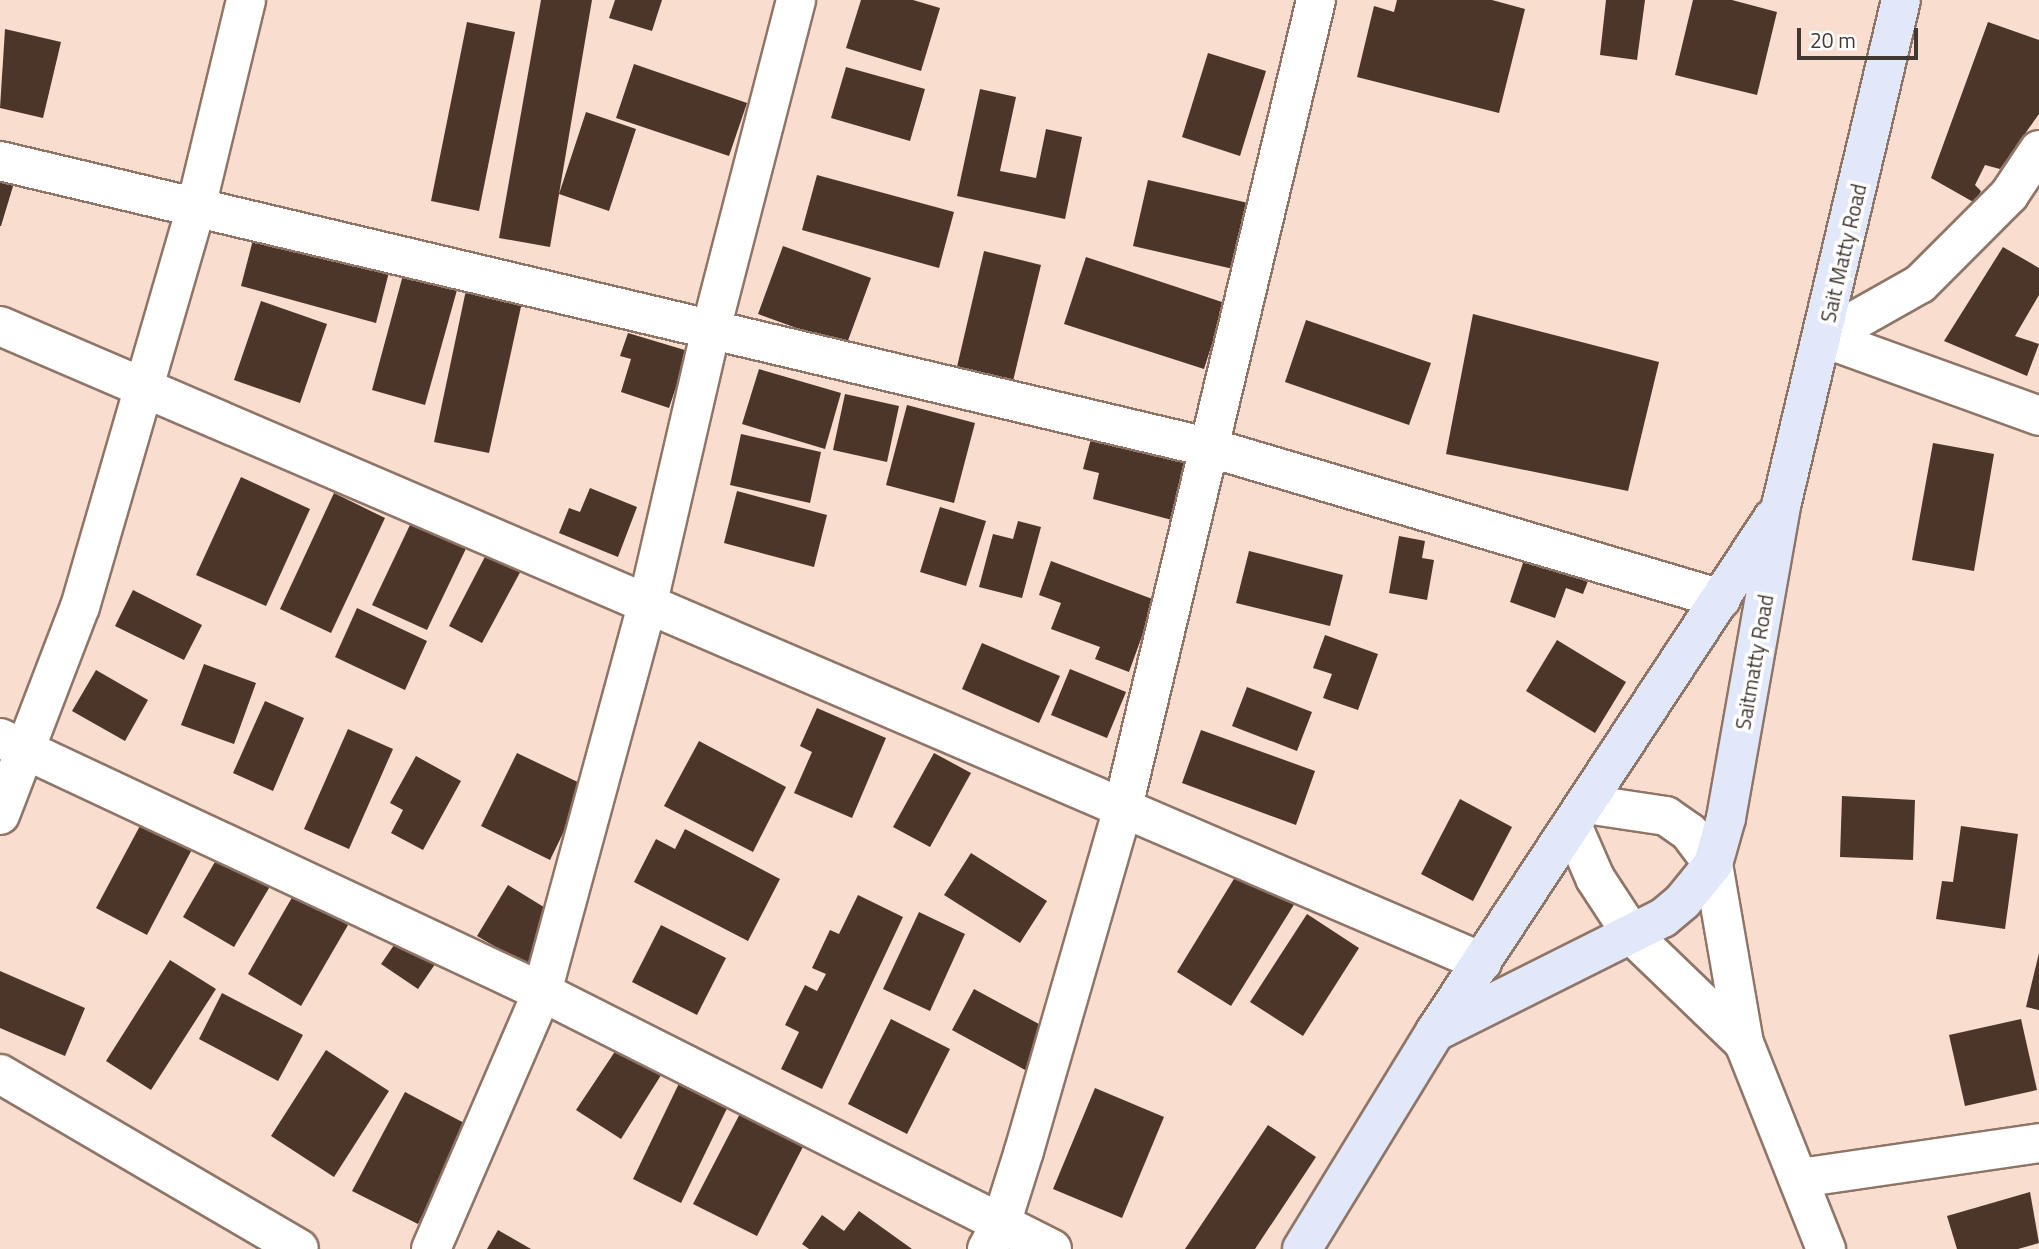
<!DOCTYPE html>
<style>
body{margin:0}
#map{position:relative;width:2039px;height:1249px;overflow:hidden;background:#f9ddce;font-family:"Titillium Web",sans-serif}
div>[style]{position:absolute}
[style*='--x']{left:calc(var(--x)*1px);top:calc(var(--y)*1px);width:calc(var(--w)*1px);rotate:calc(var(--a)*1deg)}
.building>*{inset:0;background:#4c362a}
.roads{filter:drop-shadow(2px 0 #8e7567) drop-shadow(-2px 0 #8e7567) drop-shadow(0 2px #8e7567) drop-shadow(0 -2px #8e7567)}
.street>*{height:38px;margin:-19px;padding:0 19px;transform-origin:19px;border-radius:19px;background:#fff}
.secondary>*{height:38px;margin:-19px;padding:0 19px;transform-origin:19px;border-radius:19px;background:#e1e8fa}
span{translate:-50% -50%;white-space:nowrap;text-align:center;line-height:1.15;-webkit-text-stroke:7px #fff;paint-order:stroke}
.street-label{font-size:21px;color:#423731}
.scale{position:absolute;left:1797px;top:28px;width:121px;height:32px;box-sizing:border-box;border:4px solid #423731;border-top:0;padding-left:9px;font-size:21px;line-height:24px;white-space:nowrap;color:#423731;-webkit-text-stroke:5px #fff;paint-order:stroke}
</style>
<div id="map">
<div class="building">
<div style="clip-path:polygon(541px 0,592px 0,550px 247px,499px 238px)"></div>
<div style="clip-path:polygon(615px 0,662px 0,652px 31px,609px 18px)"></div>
<div style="clip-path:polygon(861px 0,913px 0,940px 8px,921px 71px,846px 48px)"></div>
<div style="clip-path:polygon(1397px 0,1492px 0,1525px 9px,1499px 113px,1357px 77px,1374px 6px,1394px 12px)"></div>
<div style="clip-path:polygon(1606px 0,1645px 0,1637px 60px,1600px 55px)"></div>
<div style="clip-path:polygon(1693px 0,1732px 0,1777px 12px,1757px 95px,1675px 75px)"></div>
<div style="clip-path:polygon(467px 22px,515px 32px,479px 211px,431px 201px)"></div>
<div style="clip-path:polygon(1988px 22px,2039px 40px,2039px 114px,2000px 169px,1985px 165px,1975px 185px,1981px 191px,1975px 203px,1931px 178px)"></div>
<div style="clip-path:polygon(5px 29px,61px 42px,43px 118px,0 108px)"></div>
<div style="clip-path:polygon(1208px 53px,1266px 71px,1240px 156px,1182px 137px)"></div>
<div style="clip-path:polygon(634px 64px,747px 103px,729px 156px,616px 118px)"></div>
<div style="clip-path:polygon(846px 67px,925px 89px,910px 141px,831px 118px)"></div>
<div style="clip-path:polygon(980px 89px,1016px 97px,1000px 171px,1036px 178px,1046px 129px,1082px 137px,1065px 219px,957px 196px)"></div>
<div style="clip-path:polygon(586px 112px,636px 129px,609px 211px,559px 194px)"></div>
<div style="clip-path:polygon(0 168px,17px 173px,1px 226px,0 226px)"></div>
<div style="clip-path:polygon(817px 175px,954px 212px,939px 268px,802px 230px)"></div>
<div style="clip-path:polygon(1148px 180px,1257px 205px,1242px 271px,1133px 246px)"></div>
<div style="clip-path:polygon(254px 236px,389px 272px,376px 323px,241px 286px)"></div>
<div style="clip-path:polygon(783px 246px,871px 278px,846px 346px,758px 314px)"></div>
<div style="clip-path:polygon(2003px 247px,2039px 268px,2039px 295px,2015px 336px,2039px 344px,2027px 376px,1944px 341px)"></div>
<div style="clip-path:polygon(984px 251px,1041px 265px,1013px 381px,957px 367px)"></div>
<div style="clip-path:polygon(1086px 257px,1225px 303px,1204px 369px,1064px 324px)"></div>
<div style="clip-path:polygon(403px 275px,457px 290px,425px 405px,372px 390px)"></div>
<div style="clip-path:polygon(466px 290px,522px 302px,489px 453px,434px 442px)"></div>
<div style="clip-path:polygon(261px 301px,327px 324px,300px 403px,234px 380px)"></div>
<div style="clip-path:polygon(1473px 314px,1659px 362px,1628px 491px,1446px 454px)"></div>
<div style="clip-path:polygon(1306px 320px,1431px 363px,1409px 425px,1285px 382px)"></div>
<div style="clip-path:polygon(628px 333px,688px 351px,669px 408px,621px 392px,631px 359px,620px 356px)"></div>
<div style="clip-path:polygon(759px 369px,841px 393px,825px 449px,742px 424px)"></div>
<div style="clip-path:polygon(845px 394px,899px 406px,887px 462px,833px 450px)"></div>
<div style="clip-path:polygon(907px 405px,975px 423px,954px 503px,886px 485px)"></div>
<div style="clip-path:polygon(741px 434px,821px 452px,810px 503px,730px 485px)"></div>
<div style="clip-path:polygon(1092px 435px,1203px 464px,1187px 524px,1093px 499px,1099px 473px,1083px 469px)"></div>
<div style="clip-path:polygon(1933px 443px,1994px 454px,1974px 571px,1912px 560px)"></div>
<div style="clip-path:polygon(241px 477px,310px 509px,266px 606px,196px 575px)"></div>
<div style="clip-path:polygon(590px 488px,637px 507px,618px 557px,559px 533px,569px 508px,580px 512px)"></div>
<div style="clip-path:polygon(737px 491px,827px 515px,814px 567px,724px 543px)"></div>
<div style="clip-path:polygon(334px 493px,385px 518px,331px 633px,280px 609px)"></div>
<div style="clip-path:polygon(940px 507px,986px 521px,966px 586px,920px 572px)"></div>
<div style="clip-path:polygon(418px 508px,473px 534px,427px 630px,372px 605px)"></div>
<div style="clip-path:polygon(1018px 521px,1041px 527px,1022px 598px,979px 587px,993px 534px,1013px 539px)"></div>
<div style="clip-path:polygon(1399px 536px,1425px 541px,1422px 558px,1434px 560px,1427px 600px,1389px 593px)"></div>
<div style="clip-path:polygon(1529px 545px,1593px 568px,1583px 594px,1566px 588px,1555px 618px,1510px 602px)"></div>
<div style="clip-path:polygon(490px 547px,524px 565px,482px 643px,449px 626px)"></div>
<div style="clip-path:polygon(1249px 551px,1343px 575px,1330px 626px,1236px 603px)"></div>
<div style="clip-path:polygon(1051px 561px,1155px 600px,1129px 672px,1095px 659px,1100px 647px,1051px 629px,1061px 603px,1039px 595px)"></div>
<div style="clip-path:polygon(133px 590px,202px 625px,184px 660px,115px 626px)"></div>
<div style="clip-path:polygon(357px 608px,427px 641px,405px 690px,335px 657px)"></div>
<div style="clip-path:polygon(1325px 635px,1378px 654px,1358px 710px,1323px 698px,1332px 674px,1313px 668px)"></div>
<div style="clip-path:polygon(1557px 640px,1626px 682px,1595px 733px,1526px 691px)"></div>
<div style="clip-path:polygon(982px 643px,1060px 676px,1039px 723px,962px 689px)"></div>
<div style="clip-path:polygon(204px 664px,256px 683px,234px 744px,181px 725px)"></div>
<div style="clip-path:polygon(1070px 669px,1126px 692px,1107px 738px,1051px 715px)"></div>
<div style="clip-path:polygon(96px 670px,148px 700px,125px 741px,72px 711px)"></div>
<div style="clip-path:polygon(1247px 687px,1312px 712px,1297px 751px,1232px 726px)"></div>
<div style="clip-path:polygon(265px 701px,304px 718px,273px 791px,233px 773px)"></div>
<div style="clip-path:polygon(817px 708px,886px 738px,852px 818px,794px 793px,812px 752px,800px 746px)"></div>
<div style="clip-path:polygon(348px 729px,393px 749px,349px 849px,304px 829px)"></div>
<div style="clip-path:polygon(1201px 730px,1315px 771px,1296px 825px,1182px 783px)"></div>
<div style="clip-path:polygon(699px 741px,786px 787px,753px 852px,664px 806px)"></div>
<div style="clip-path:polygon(517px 753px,586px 786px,550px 860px,481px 826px)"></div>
<div style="clip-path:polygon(934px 753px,971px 773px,930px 847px,893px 827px)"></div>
<div style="clip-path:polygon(416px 756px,461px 781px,423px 850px,391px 833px,403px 810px,390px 803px)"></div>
<div style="clip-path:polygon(1842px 796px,1915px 800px,1913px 860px,1840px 857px)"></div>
<div style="clip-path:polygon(1460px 799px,1512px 827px,1473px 901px,1421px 874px)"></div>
<div style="clip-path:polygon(149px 809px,199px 836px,147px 935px,96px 908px)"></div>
<div style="clip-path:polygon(1961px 826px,2018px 834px,2005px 929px,1936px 919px,1942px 881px,1953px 882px)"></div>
<div style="clip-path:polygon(685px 829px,780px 879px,748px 941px,634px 882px,656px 839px,675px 849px)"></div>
<div style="clip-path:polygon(223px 848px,275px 878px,234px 947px,183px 917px)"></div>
<div style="clip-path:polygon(971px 853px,1047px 901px,1020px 943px,944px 895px)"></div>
<div style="clip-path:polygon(1240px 869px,1295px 903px,1231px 1006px,1177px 972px)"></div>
<div style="clip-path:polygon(508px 885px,560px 917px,530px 967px,477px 936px)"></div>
<div style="clip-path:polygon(294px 894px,348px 925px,301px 1006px,248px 974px)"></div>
<div style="clip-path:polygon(858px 895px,903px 917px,822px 1089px,781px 1069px,799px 1032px,785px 1025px,805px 985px,817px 991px,826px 974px,812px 968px,830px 930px,839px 934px)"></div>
<div style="clip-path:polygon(919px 912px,965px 934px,930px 1011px,883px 989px)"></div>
<div style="clip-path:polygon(1307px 914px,1359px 948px,1303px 1036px,1250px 1002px)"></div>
<div style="clip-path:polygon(661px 925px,726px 958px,697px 1015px,632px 982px)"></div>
<div style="clip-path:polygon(403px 932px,440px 957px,418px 989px,381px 964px)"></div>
<div style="clip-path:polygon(2039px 953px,2039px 1010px,2026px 1007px)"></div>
<div style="clip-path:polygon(170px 960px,216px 989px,151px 1090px,106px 1061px)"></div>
<div style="clip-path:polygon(0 971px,85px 1008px,65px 1056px,0 1028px)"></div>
<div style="clip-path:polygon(974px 989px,1050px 1030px,1027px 1071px,952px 1030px)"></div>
<div style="clip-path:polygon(222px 993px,303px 1035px,278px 1081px,199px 1039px)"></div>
<div style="clip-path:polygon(891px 1019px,950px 1049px,907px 1134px,848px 1104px)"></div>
<div style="clip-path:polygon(2021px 1019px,2037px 1090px,1965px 1106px,1949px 1035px)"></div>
<div style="clip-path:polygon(620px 1044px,663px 1072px,621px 1139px,576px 1110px)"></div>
<div style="clip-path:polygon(326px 1050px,389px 1091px,334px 1177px,271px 1136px)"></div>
<div style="clip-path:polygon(684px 1073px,733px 1096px,681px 1203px,633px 1179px)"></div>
<div style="clip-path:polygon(1095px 1088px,1164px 1117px,1122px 1218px,1053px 1189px)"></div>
<div style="clip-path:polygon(405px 1092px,468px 1125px,418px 1224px,352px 1191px)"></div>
<div style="clip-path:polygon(745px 1104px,808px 1137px,757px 1236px,693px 1204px)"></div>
<div style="clip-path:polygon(1268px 1125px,1316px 1157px,1255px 1249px,1185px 1249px)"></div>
<div style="clip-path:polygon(2030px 1192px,2039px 1243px,2018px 1249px,1957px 1249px,1947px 1216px)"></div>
<div style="clip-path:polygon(859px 1211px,912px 1249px,809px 1249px,802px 1244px,822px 1215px,844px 1231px)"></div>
<div style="clip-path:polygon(498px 1230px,531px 1249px,487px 1249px)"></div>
</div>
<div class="roads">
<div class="street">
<div style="--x:0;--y:161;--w:1245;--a:13.33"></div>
<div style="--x:1211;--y:448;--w:532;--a:16.49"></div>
<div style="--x:0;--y:326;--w:1613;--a:23.23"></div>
<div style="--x:1824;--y:338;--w:110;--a:-29.4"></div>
<div style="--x:1920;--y:284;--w:126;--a:-45"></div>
<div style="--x:2009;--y:195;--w:54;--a:-56.3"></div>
<div style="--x:1824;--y:338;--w:229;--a:19.9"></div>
<div style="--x:0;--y:738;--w:599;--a:25.11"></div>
<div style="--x:542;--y:992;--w:571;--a:26.74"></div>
<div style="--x:1586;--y:804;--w:81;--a:8.5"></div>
<div style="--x:1666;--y:816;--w:28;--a:35"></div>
<div style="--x:1689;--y:832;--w:40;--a:53"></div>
<div style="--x:1713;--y:864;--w:182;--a:80.2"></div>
<div style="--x:1744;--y:1043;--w:222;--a:68.3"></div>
<div style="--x:0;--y:815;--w:223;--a:-69"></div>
<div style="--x:80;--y:607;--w:416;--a:-73.8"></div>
<div style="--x:196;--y:207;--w:213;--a:-76.4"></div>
<div style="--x:1572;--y:825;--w:58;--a:66.5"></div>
<div style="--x:1595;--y:878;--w:69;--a:56.8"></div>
<div style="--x:1633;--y:936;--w:154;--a:43.9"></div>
<div style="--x:0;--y:1074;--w:346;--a:30.3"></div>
<div style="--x:1800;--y:1178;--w:242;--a:-8.3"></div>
<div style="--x:431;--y:1249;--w:280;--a:-66.6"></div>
<div style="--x:542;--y:992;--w:404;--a:-74.8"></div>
<div style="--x:648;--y:602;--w:280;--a:-77"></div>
<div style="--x:711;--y:329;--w:340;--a:-75.5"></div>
<div style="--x:987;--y:1249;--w:29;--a:-61"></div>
<div style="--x:1001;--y:1224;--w:77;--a:-72.5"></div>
<div style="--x:1024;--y:1151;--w:358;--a:-73.9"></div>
<div style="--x:1123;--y:807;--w:830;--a:-76.55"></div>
</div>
<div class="secondary">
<div style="--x:1435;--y:1032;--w:255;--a:-26.6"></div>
<div style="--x:1663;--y:918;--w:26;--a:-40"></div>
<div style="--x:1683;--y:901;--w:48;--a:-51"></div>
<div style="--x:1713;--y:864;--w:48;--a:-74.2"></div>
<div style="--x:1726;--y:818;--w:317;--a:-80"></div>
<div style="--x:1781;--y:506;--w:520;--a:-76.66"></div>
<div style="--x:1302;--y:1249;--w:255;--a:-58.5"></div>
<div style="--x:1435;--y:1032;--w:615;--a:-56.67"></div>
</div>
</div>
<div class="street-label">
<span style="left:1843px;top:253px;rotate:-77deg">Sait Matty Road</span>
<span style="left:1754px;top:662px;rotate:-80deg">Saitmatty Road</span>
</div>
<div class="scale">20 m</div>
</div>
